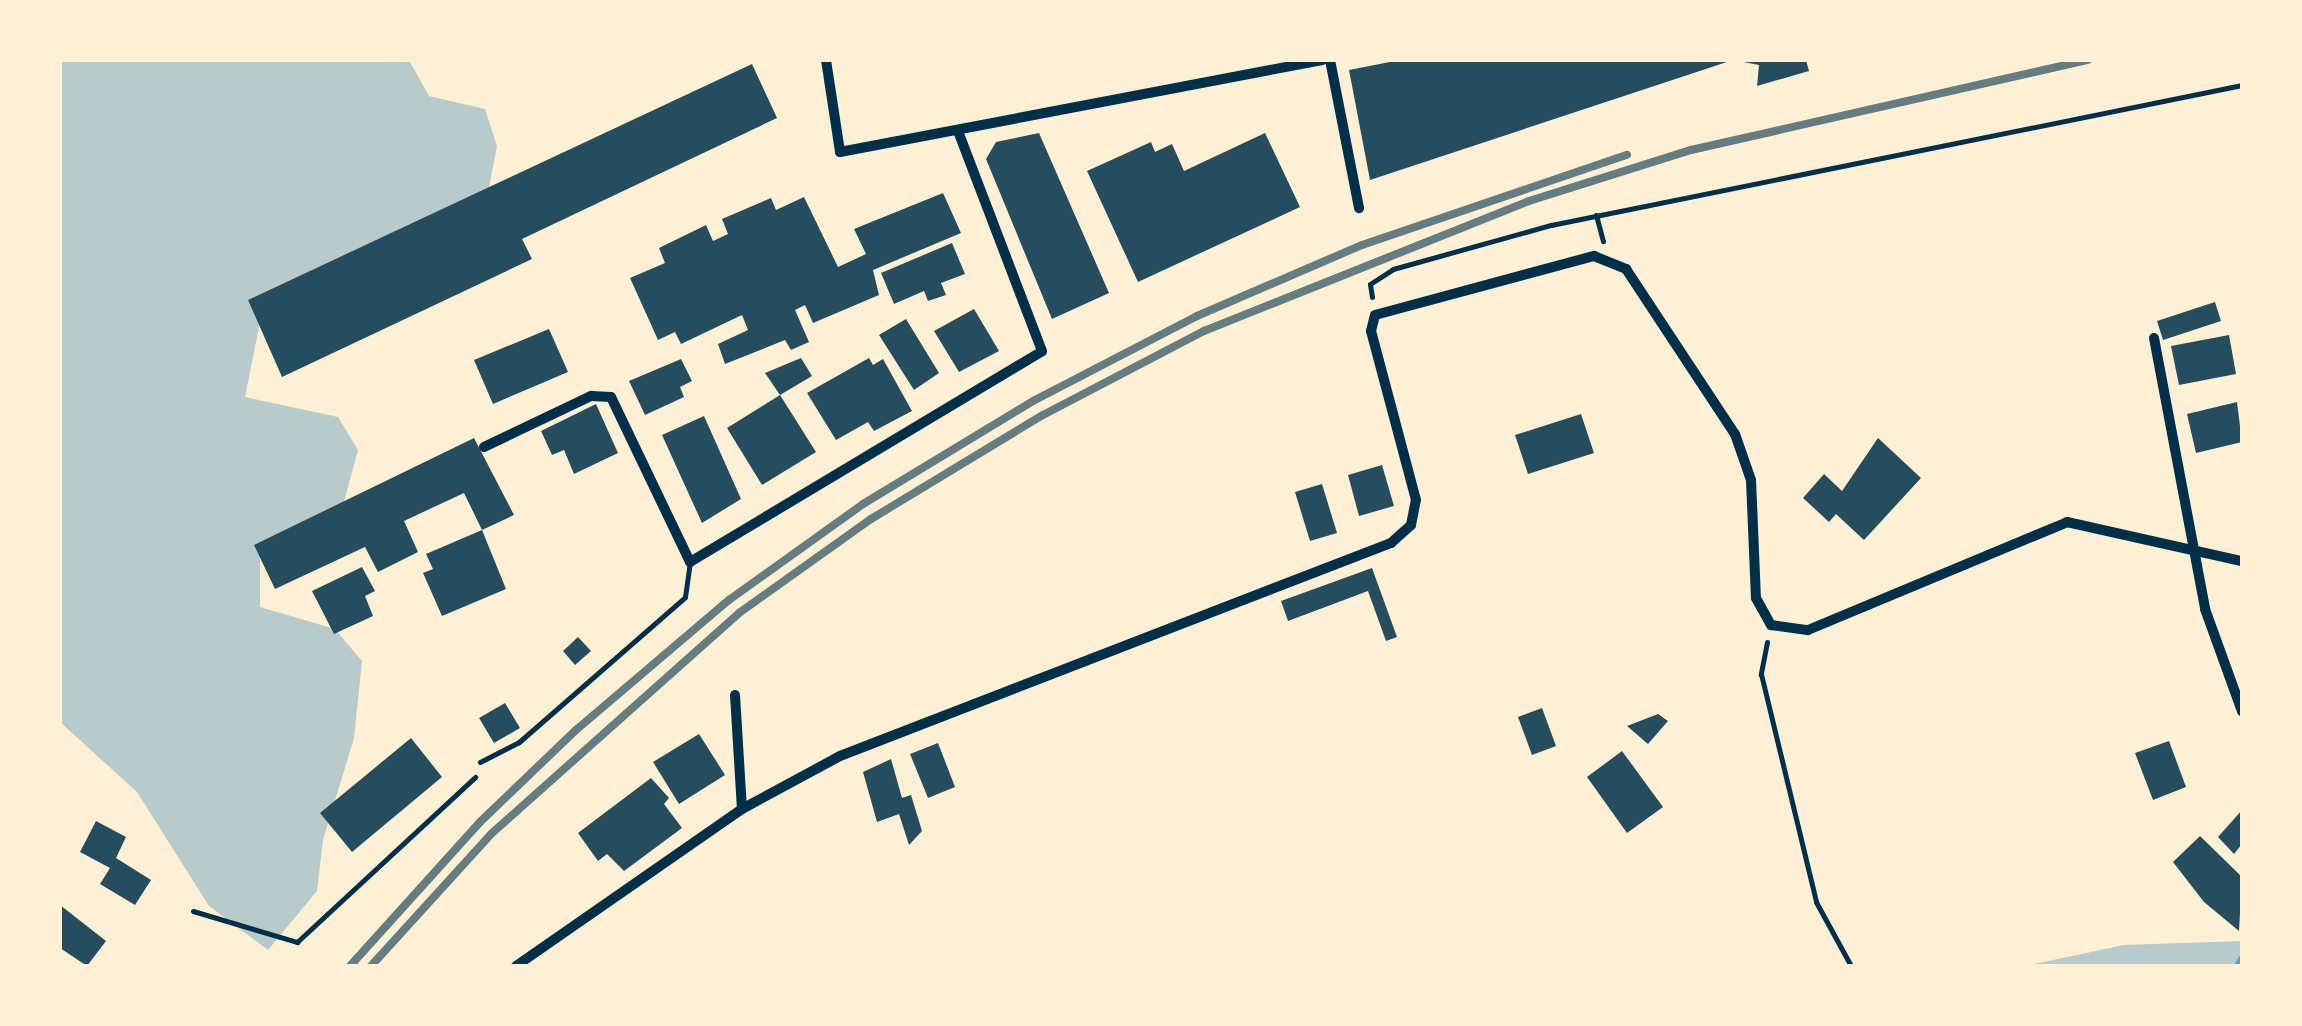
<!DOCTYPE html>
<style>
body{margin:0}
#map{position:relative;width:2302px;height:1026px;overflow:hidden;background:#fdf0d5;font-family:"Source Sans 3",sans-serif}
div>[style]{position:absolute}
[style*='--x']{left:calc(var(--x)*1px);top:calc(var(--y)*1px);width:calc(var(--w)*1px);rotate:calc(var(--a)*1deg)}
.green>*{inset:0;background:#b9caca}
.stream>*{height:9px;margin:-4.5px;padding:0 4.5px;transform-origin:4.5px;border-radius:4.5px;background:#669bbc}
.building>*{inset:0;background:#264d5e}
.path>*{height:5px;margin:-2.5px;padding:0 2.5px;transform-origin:2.5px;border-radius:2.5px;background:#003049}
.service>*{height:5px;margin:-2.5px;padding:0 2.5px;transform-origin:2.5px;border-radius:2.5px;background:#003049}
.minor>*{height:10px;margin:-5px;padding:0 5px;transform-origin:5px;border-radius:5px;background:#003049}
.rail>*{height:8px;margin:-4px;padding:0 4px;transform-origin:4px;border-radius:4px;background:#657d81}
span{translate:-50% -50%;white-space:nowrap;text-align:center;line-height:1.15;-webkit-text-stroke:8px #fdf0d5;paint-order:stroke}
.frame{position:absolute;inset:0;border:62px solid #fdf0d5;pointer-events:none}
</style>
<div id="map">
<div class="green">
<div style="clip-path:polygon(60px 60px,409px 60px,429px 96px,485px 109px,497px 146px,487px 198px,263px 307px,245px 397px,338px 417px,358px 450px,341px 513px,260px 554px,260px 607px,335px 629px,362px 661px,354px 738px,323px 840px,317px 891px,268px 950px,209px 906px,137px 792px,60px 722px)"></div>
<div style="clip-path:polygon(2242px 941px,2242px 966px,2025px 966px,2124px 945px)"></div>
</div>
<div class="stream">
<div style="--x:2238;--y:966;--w:8;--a:-60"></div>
</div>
<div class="building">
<div style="clip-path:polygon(1400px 60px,1730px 60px,1730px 61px,1370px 180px,1349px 70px)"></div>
<div style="clip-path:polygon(1733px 60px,1806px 60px,1809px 71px,1757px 86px,1759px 65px)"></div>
<div style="clip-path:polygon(752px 64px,777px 118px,522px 239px,532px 259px,282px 377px,248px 300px)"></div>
<div style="clip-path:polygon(1039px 133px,1109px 293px,1052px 319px,986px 159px,996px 142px)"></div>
<div style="clip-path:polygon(1265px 133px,1300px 207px,1138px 282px,1087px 171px,1151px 142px,1155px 152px,1172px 144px,1184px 171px)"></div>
<div style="clip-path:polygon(943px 193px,961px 233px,873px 270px,879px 295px,813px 323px,805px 305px,795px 310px,809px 342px,791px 350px,785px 340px,725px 364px,718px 344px,748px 330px,742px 315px,681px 344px,675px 332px,658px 340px,630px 278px,665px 263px,659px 248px,706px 225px,713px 241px,728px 234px,722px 219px,771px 198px,776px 210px,804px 197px,838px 267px,866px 254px,854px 229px)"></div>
<div style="clip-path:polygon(952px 243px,965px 274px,941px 283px,946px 295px,928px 301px,924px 291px,894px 304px,881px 273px)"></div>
<div style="clip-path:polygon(2215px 302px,2221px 321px,2163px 340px,2157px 321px)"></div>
<div style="clip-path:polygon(974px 309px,999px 351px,959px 372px,934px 331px)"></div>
<div style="clip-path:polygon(906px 319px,939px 373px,914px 390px,879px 335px)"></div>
<div style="clip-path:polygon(549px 329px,568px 372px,493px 404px,474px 360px)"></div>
<div style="clip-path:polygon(2229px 335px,2236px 374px,2179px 385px,2171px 346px)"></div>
<div style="clip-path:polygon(801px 358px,812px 376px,780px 395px,765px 373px)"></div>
<div style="clip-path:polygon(869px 358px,873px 365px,883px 359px,912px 411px,874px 431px,868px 422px,836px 440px,807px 393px)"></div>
<div style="clip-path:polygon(681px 359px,692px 381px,680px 387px,684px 397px,645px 415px,629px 381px)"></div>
<div style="clip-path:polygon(780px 395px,816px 452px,762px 485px,727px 428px)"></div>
<div style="clip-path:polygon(2237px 402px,2242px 442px,2196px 453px,2187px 414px)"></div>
<div style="clip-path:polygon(596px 404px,618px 453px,574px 474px,564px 450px,552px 455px,541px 431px)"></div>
<div style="clip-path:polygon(1581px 414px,1594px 453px,1528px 474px,1515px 435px)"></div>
<div style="clip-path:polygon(704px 416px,741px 499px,702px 523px,662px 435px)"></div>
<div style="clip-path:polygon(474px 438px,514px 515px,482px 530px,464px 493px,404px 521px,418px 552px,378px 572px,365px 547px,275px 589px,254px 545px)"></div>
<div style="clip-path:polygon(1878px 438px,1921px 478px,1864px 540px,1836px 514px,1829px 522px,1803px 498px,1824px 474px,1842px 491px)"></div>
<div style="clip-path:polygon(1382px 465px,1394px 506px,1359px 516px,1348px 475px)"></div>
<div style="clip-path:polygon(1322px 484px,1337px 533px,1310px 541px,1295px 492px)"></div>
<div style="clip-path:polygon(482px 530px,506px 589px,442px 616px,423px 573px,433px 569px,426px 554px)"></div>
<div style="clip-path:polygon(362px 567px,375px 591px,365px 596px,373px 616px,334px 634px,312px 591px)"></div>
<div style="clip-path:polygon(1372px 568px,1397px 637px,1386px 641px,1368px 591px,1288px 621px,1281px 601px)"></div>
<div style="clip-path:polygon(578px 637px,591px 651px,575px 665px,563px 651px)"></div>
<div style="clip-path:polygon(505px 703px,520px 728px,494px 743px,479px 718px)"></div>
<div style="clip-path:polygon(1542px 708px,1556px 746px,1532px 755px,1518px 717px)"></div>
<div style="clip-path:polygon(1658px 714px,1668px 721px,1648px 744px,1627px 726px)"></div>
<div style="clip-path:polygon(699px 734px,725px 775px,679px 804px,653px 762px)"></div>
<div style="clip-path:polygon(411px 738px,442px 777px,352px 852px,320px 813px)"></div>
<div style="clip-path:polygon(2169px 741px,2186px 787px,2153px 800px,2135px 753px)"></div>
<div style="clip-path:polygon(938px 743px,955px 787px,928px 798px,910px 754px)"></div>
<div style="clip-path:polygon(1622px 751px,1663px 807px,1627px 833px,1587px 777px)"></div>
<div style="clip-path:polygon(891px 759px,902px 798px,911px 795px,922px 831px,909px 845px,899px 814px,877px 822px,863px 772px)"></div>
<div style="clip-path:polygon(651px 778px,669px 798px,664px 804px,682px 828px,624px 871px,607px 854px,598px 861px,578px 833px)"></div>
<div style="clip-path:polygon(2242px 810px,2242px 844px,2234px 854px,2218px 837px)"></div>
<div style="clip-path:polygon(96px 821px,126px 837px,116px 858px,151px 880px,135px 905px,100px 884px,110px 868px,80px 852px)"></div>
<div style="clip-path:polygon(2200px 836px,2242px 877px,2239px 931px,2204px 902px,2173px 862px)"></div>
<div style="clip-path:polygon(60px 905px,106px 941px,87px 966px,60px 948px)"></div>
</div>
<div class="path">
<div style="--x:1596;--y:215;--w:27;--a:75"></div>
<div style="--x:1372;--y:297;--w:13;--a:-99"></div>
<div style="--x:1370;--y:284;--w:27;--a:-33"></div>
<div style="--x:1393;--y:269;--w:164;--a:-15.6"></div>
<div style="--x:1551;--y:225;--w:705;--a:-11.45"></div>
<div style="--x:1767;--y:642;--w:33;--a:101"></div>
<div style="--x:1761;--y:674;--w:235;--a:76.4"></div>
<div style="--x:1816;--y:902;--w:73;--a:61.3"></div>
<div style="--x:193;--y:911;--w:109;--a:16.6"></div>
<div style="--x:297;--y:942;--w:243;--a:-42.8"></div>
</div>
<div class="service">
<div style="--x:480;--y:762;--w:44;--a:-27.1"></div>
<div style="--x:519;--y:742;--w:220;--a:-41.1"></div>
<div style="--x:685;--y:597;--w:35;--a:-82"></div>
</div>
<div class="minor">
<div style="--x:826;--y:60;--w:93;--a:81.3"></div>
<div style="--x:840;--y:152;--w:491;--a:-10.8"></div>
<div style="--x:1330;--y:60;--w:151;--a:78.9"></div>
<div style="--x:2154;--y:338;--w:276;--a:79.3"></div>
<div style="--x:2205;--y:609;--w:109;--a:70.1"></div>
<div style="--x:484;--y:447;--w:119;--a:-25.5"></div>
<div style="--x:591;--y:396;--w:20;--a:3"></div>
<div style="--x:611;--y:397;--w:183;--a:64.4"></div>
<div style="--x:690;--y:562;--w:410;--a:-30.9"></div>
<div style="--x:1042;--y:351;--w:235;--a:-110.9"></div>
<div style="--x:735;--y:695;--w:114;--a:86.5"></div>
<div style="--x:516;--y:966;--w:275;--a:-34.8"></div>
<div style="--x:742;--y:809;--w:111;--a:-28.4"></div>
<div style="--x:840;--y:756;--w:591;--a:-21.14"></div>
<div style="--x:1391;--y:543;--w:27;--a:-42"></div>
<div style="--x:1411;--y:525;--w:25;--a:-79"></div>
<div style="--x:1416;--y:500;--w:175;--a:-104.9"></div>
<div style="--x:1371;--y:331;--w:16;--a:-76"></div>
<div style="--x:1375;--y:315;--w:227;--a:-15.1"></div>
<div style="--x:1594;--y:256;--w:35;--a:22"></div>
<div style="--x:1626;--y:269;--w:198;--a:56.6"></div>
<div style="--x:1735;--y:434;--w:49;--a:70.8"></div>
<div style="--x:1751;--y:480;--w:118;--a:87.6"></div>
<div style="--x:1756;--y:598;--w:31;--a:61"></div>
<div style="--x:1771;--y:625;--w:37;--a:8"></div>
<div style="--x:1808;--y:630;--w:281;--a:-22.6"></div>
<div style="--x:2067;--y:522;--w:179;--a:12.6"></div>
</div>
<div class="rail">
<div style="--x:350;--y:966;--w:194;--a:-47.9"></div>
<div style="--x:480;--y:822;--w:133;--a:-43.8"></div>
<div style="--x:576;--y:730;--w:201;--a:-40.4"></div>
<div style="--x:729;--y:600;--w:165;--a:-35.6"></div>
<div style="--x:863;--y:504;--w:201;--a:-31.2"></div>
<div style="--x:1035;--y:400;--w:182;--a:-27.4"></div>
<div style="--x:1197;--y:316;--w:180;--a:-23.3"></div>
<div style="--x:1362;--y:245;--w:280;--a:-18.8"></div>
<div style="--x:371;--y:966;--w:178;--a:-47.7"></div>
<div style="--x:491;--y:834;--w:332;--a:-41.7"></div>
<div style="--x:739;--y:613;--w:162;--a:-35.5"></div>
<div style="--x:871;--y:519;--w:201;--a:-31.2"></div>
<div style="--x:1043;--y:415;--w:182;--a:-27.6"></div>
<div style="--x:1204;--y:331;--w:350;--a:-21.8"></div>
<div style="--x:1529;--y:201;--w:170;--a:-17.5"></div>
<div style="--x:1691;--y:150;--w:407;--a:-12.8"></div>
</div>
<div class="frame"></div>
</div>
